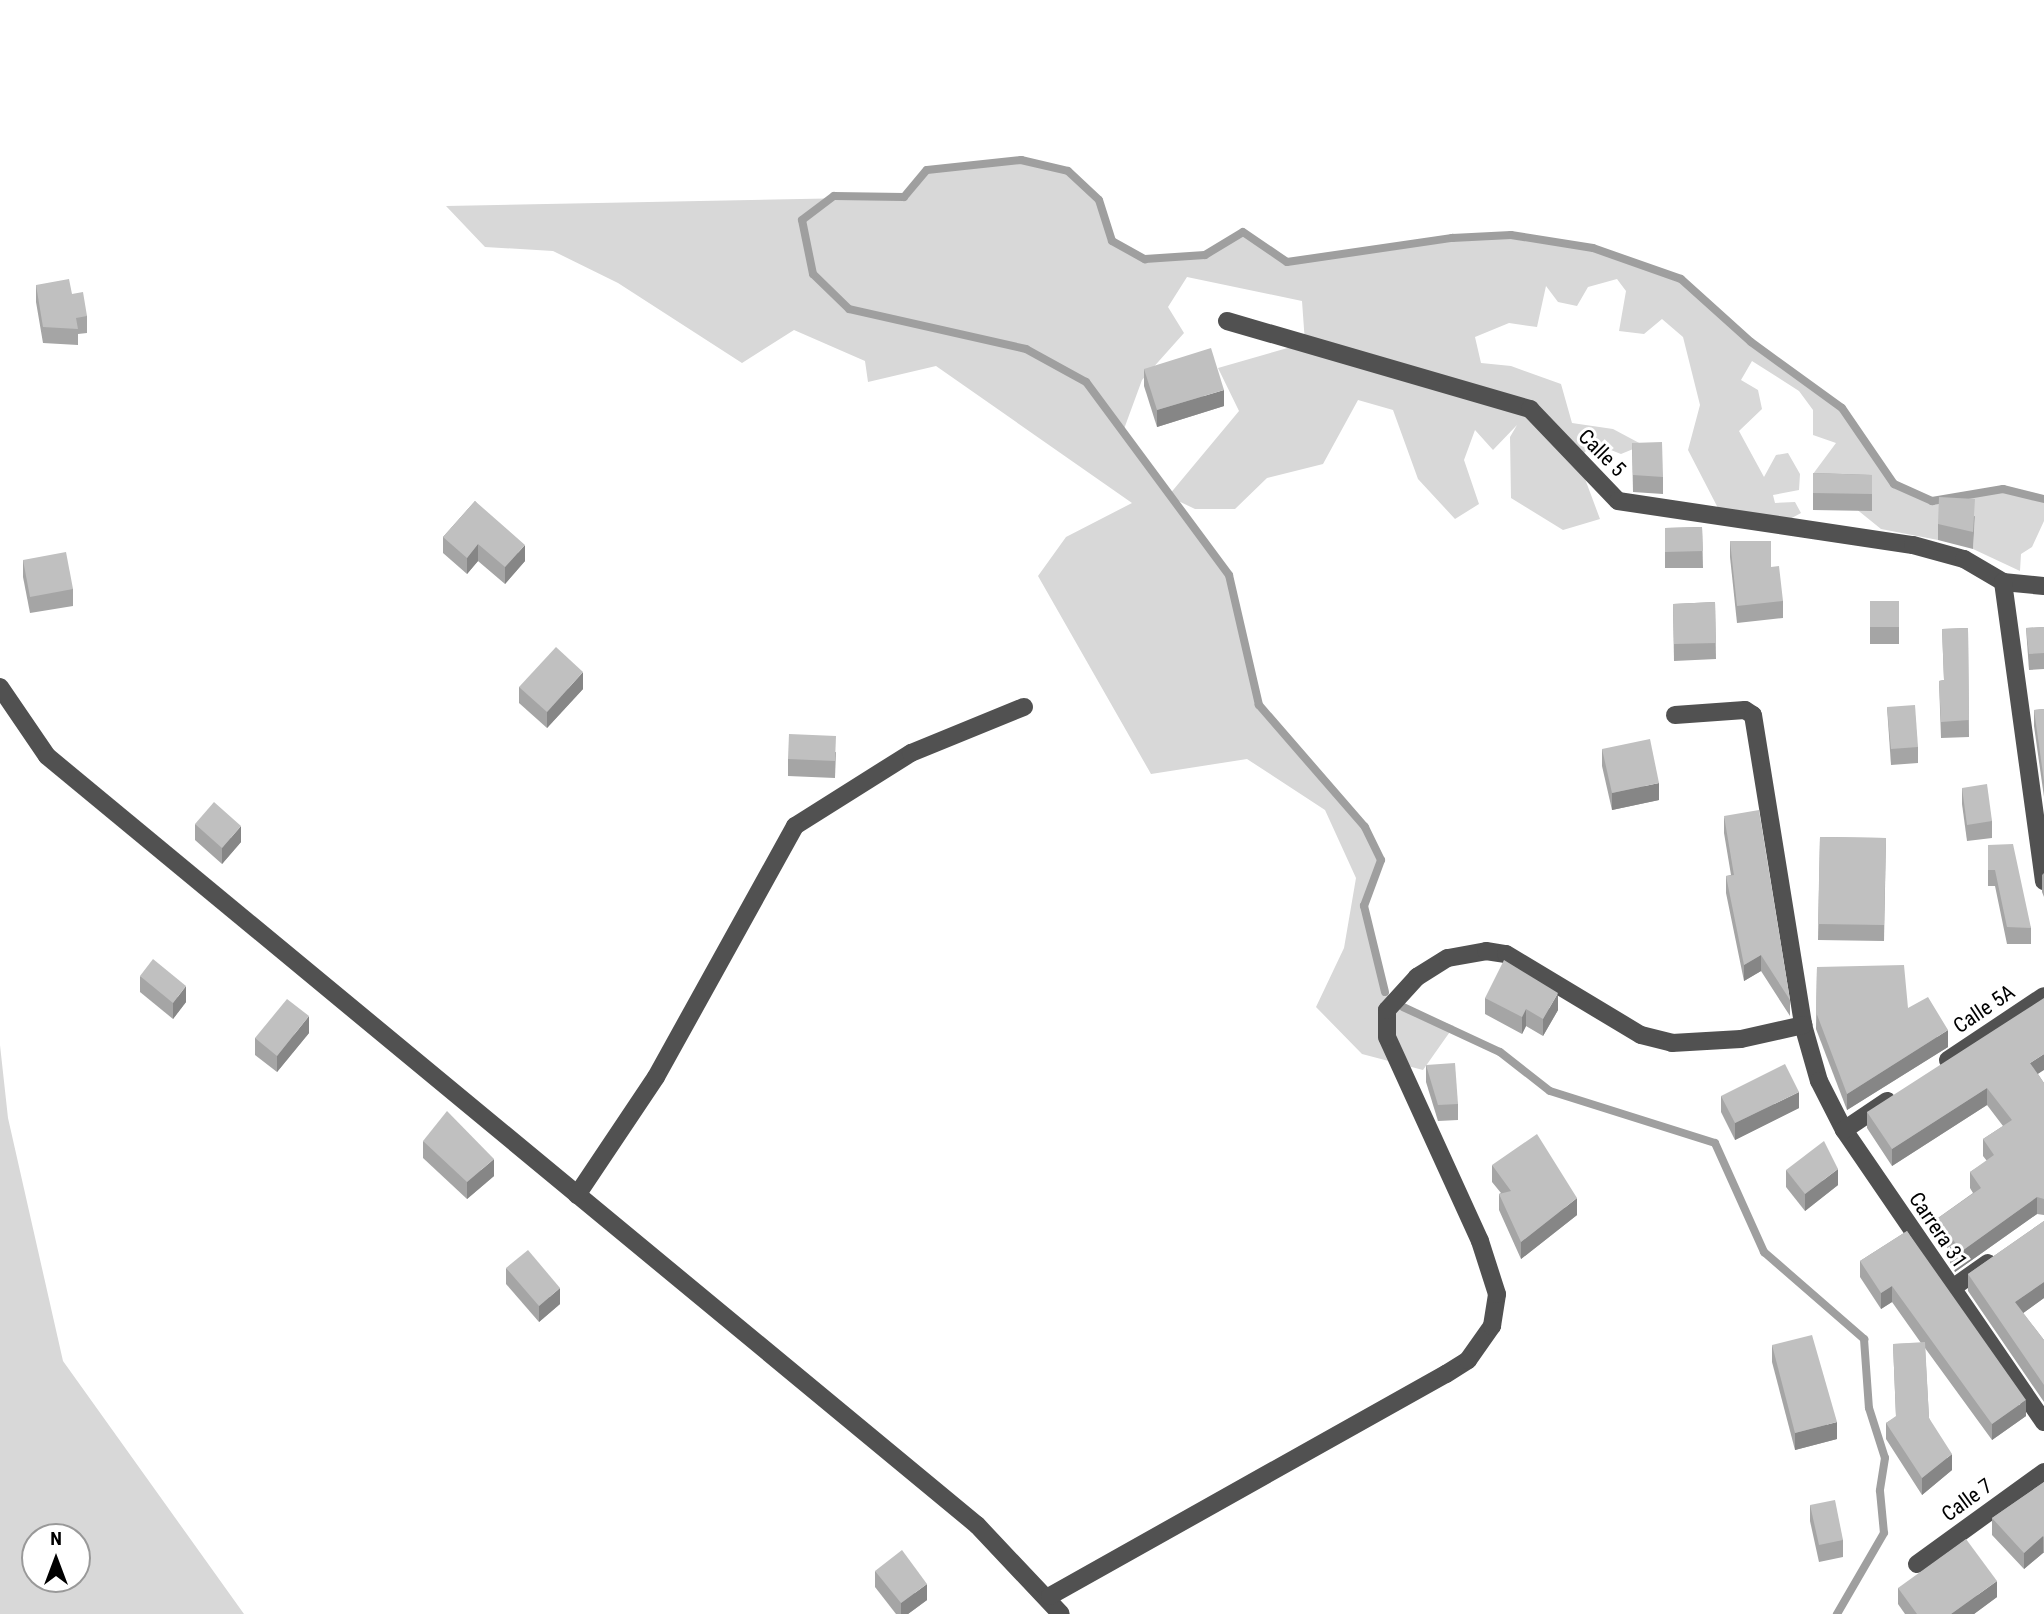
<!DOCTYPE html>
<style>
body{margin:0}
#map{position:relative;width:2044px;height:1614px;overflow:hidden;background:#fff;font-family:"Roboto Condensed",sans-serif}
div>[style]{position:absolute}
[style*='--x']{left:calc(var(--x)*1px);top:calc(var(--y)*1px);width:calc(var(--w)*1px);rotate:calc(var(--a)*1deg)}
.green>*{inset:0;background:#d8d8d8}
.stream>*{height:8px;margin:-4px;padding:0 4px;transform-origin:4px;border-radius:4px;background:#9f9f9f}
.minor>*{height:18px;margin:-9px;padding:0 9px;transform-origin:9px;border-radius:9px;background:#515151}
.wall>*{inset:0;background:#a5a5a5}
.shaded-wall>*{inset:0;background:#868686}
.building>*{inset:0;background:#c0c0c0}
span{translate:-50% -50%;white-space:nowrap;text-align:center;line-height:1.15;-webkit-text-stroke:6px #fff;paint-order:stroke}
.street-label{font-size:21px;color:#000}
.north{position:absolute;left:21px;top:1523px;width:70px;height:70px;box-sizing:border-box;background:#fff;border:2px solid #999;border-radius:50%;rotate:0deg;font-size:19px;font-weight:700;line-height:28px;text-align:center;color:#000}
.north::after{content:'';display:block;margin:auto;width:24px;height:32px;background:#000;clip-path:polygon(50% 0,100% 100%,50% 72%,0 100%)}
</style>
<div id="map">
<div class="green">
<div style="clip-path:polygon(evenodd,1021px 160px,1068px 171px,1099px 200px,1112px 241px,1145px 259px,1205px 255px,1243px 232px,1287px 262px,1452px 238px,1511px 235px,1593px 248px,1681px 279px,1751px 342px,1842px 408px,1894px 484px,1932px 501px,2003px 489px,2044px 499px,2044px 521px,2032px 547px,2021px 554px,2020px 571px,1973px 549px,1975px 516px,1938px 540px,1881px 529px,1813px 474px,1836px 443px,1813px 435px,1813px 410px,1799px 391px,1752px 361px,1741px 380px,1758px 390px,1762px 409px,1739px 431px,1764px 477px,1776px 455px,1788px 453px,1800px 474px,1799px 490px,1773px 495px,1775px 503px,1795px 502px,1801px 513px,1790px 519px,1719px 510px,1688px 450px,1700px 405px,1683px 337px,1662px 319px,1644px 334px,1619px 331px,1626px 291px,1617px 279px,1588px 287px,1577px 306px,1558px 302px,1546px 286px,1537px 327px,1509px 323px,1475px 337px,1481px 363px,1511px 366px,1561px 384px,1572px 423px,1613px 429px,1643px 445px,1621px 454px,1593px 443px,1578px 460px,1600px 519px,1563px 530px,1511px 498px,1510px 437px,1517px 425px,1493px 450px,1475px 430px,1464px 460px,1479px 504px,1455px 519px,1418px 479px,1393px 410px,1358px 400px,1323px 464px,1267px 478px,1235px 509px,1195px 509px,1170px 497px,1229px 575px,1259px 705px,1365px 827px,1381px 860px,1364px 906px,1385px 992px,1403px 1007px,1454px 1026px,1423px 1070px,1362px 1054px,1316px 1007px,1344px 948px,1356px 878px,1325px 810px,1247px 759px,1151px 774px,1038px 576px,1066px 537px,1132px 503px,936px 366px,868px 382px,865px 361px,794px 330px,742px 363px,618px 283px,553px 251px,485px 247px,446px 206px,903px 197px,927px 170px,1021px 160px,1187px 277px,1302px 301px,1305px 343px,1218px 368px,1239px 411px,1169px 495px,1124px 429px,1142px 380px,1184px 333px,1168px 307px,1187px 277px)"></div>
<div style="clip-path:polygon(evenodd,0 1045px,8px 1118px,63px 1361px,244px 1614px,0 1614px,0 1045px,35px 1537px,77px 1537px,77px 1579px,35px 1579px,35px 1537px)"></div>
</div>
<div class="stream">
<div style="--x:1385;--y:992;--w:89;--a:-103.7"></div>
<div style="--x:1364;--y:906;--w:49;--a:-69.7"></div>
<div style="--x:1381;--y:860;--w:37;--a:-116"></div>
<div style="--x:1365;--y:827;--w:162;--a:-131"></div>
<div style="--x:1259;--y:705;--w:133;--a:-103"></div>
<div style="--x:1229;--y:575;--w:240;--a:-126.5"></div>
<div style="--x:1086;--y:382;--w:68;--a:-151.2"></div>
<div style="--x:1026;--y:349;--w:181;--a:-167.3"></div>
<div style="--x:849;--y:309;--w:50;--a:-135.8"></div>
<div style="--x:813;--y:274;--w:55;--a:-101.5"></div>
<div style="--x:802;--y:220;--w:40;--a:-37"></div>
<div style="--x:834;--y:196;--w:70;--a:0.8"></div>
<div style="--x:904;--y:197;--w:35;--a:-50"></div>
<div style="--x:927;--y:170;--w:95;--a:-6.1"></div>
<div style="--x:1021;--y:160;--w:48;--a:13.2"></div>
<div style="--x:1068;--y:171;--w:42;--a:43.1"></div>
<div style="--x:1099;--y:200;--w:43;--a:72.4"></div>
<div style="--x:1112;--y:241;--w:38;--a:29"></div>
<div style="--x:1145;--y:259;--w:60;--a:-3.8"></div>
<div style="--x:1205;--y:255;--w:44;--a:-31.2"></div>
<div style="--x:1243;--y:232;--w:53;--a:34.3"></div>
<div style="--x:1287;--y:262;--w:167;--a:-8.3"></div>
<div style="--x:1452;--y:238;--w:59;--a:-2.9"></div>
<div style="--x:1511;--y:235;--w:83;--a:9"></div>
<div style="--x:1593;--y:248;--w:93;--a:19.4"></div>
<div style="--x:1681;--y:279;--w:94;--a:42"></div>
<div style="--x:1751;--y:342;--w:112;--a:36"></div>
<div style="--x:1842;--y:408;--w:92;--a:55.6"></div>
<div style="--x:1894;--y:484;--w:42;--a:24.1"></div>
<div style="--x:1932;--y:501;--w:72;--a:-9.6"></div>
<div style="--x:2003;--y:489;--w:42;--a:13.7"></div>
<div style="--x:1403;--y:1007;--w:107;--a:24.9"></div>
<div style="--x:1500;--y:1052;--w:63;--a:38"></div>
<div style="--x:1550;--y:1091;--w:173;--a:17.5"></div>
<div style="--x:1715;--y:1143;--w:120;--a:65.8"></div>
<div style="--x:1764;--y:1252;--w:133;--a:41"></div>
<div style="--x:1864;--y:1339;--w:69;--a:85.9"></div>
<div style="--x:1869;--y:1408;--w:52;--a:72.3"></div>
<div style="--x:1885;--y:1458;--w:33;--a:99"></div>
<div style="--x:1880;--y:1491;--w:42;--a:84.6"></div>
<div style="--x:1884;--y:1533;--w:94;--a:120.1"></div>
</div>
<div class="minor">
<div style="--x:1227;--y:321;--w:316;--a:16.2"></div>
<div style="--x:1530;--y:409;--w:127;--a:46.3"></div>
<div style="--x:1618;--y:501;--w:298;--a:8.5"></div>
<div style="--x:1913;--y:545;--w:53;--a:15.4"></div>
<div style="--x:1964;--y:559;--w:45;--a:30.5"></div>
<div style="--x:2003;--y:582;--w:41;--a:5.6"></div>
<div style="--x:2003;--y:582;--w:302;--a:82.2"></div>
<div style="--x:0;--y:687;--w:83;--a:55.7"></div>
<div style="--x:47;--y:756;--w:1207;--a:39.59"></div>
<div style="--x:977;--y:1525;--w:122;--a:46.7"></div>
<div style="--x:1675;--y:715;--w:70;--a:-4.1"></div>
<div style="--x:1745;--y:710;--w:9;--a:32"></div>
<div style="--x:1753;--y:715;--w:314;--a:80.8"></div>
<div style="--x:1803;--y:1025;--w:58;--a:74.1"></div>
<div style="--x:1819;--y:1081;--w:55;--a:63"></div>
<div style="--x:1844;--y:1130;--w:354;--a:55.6"></div>
<div style="--x:1948;--y:1060;--w:115;--a:-33.7"></div>
<div style="--x:1844;--y:1130;--w:52;--a:-34"></div>
<div style="--x:577;--y:1195;--w:142;--a:-56.2"></div>
<div style="--x:656;--y:1077;--w:287;--a:-61"></div>
<div style="--x:795;--y:826;--w:137;--a:-32.2"></div>
<div style="--x:911;--y:753;--w:122;--a:-22.2"></div>
<div style="--x:1951;--y:1289;--w:45;--a:-35.1"></div>
<div style="--x:1917;--y:1564;--w:157;--a:-35.9"></div>
<div style="--x:1050;--y:1596;--w:454;--a:-29.3"></div>
<div style="--x:1446;--y:1374;--w:26;--a:-32"></div>
<div style="--x:1468;--y:1360;--w:42;--a:-54.8"></div>
<div style="--x:1492;--y:1326;--w:32;--a:-81"></div>
<div style="--x:1497;--y:1294;--w:56;--a:-107.8"></div>
<div style="--x:1480;--y:1241;--w:224;--a:-114.5"></div>
<div style="--x:1387;--y:1037;--w:27;--a:-90"></div>
<div style="--x:1387;--y:1010;--w:45;--a:-47.7"></div>
<div style="--x:1417;--y:977;--w:36;--a:-32"></div>
<div style="--x:1448;--y:958;--w:39;--a:-10"></div>
<div style="--x:1486;--y:951;--w:20;--a:9"></div>
<div style="--x:1506;--y:954;--w:157;--a:31"></div>
<div style="--x:1641;--y:1035;--w:32;--a:14"></div>
<div style="--x:1672;--y:1043;--w:69;--a:-3.3"></div>
<div style="--x:1741;--y:1039;--w:64;--a:-12.7"></div>
</div>
<div class="wall">
<div style="clip-path:polygon(36px 285px,72px 294px,87px 316px,87px 333px,78px 334px,78px 345px,43px 343px,36px 302px)"></div>
<div style="clip-path:polygon(1144px 369px,1224px 406px,1157px 427px,1144px 386px)"></div>
<div style="clip-path:polygon(1632px 443px,1663px 477px,1663px 494px,1633px 492px)"></div>
<div style="clip-path:polygon(1813px 473px,1872px 475px,1872px 511px,1813px 510px)"></div>
<div style="clip-path:polygon(475px 501px,525px 561px,505px 584px,478px 561px,467px 574px,443px 553px,443px 537px)"></div>
<div style="clip-path:polygon(1975px 516px,1973px 549px,1938px 540px,1938px 524px)"></div>
<div style="clip-path:polygon(1702px 527px,1703px 568px,1665px 568px,1665px 528px)"></div>
<div style="clip-path:polygon(1730px 541px,1783px 601px,1783px 618px,1737px 623px,1730px 557px)"></div>
<div style="clip-path:polygon(23px 560px,73px 589px,73px 606px,30px 613px,23px 577px)"></div>
<div style="clip-path:polygon(1870px 601px,1899px 601px,1899px 644px,1870px 644px)"></div>
<div style="clip-path:polygon(1715px 602px,1716px 659px,1674px 661px,1673px 604px)"></div>
<div style="clip-path:polygon(2044px 627px,2044px 669px,2029px 670px,2026px 628px)"></div>
<div style="clip-path:polygon(1968px 628px,1969px 737px,1941px 738px,1939px 681px,1944px 680px,1942px 629px)"></div>
<div style="clip-path:polygon(519px 687px,583px 689px,547px 728px,519px 703px)"></div>
<div style="clip-path:polygon(1887px 707px,1918px 747px,1918px 763px,1891px 765px)"></div>
<div style="clip-path:polygon(2044px 709px,2044px 797px,2034px 726px,2034px 710px)"></div>
<div style="clip-path:polygon(1602px 749px,1659px 800px,1612px 810px,1602px 766px)"></div>
<div style="clip-path:polygon(836px 752px,835px 778px,788px 776px,788px 759px)"></div>
<div style="clip-path:polygon(1962px 788px,1992px 821px,1992px 838px,1967px 841px,1962px 804px)"></div>
<div style="clip-path:polygon(1724px 816px,1790px 1000px,1790px 1016px,1761px 971px,1744px 981px,1726px 893px,1726px 876px,1731px 875px,1724px 833px)"></div>
<div style="clip-path:polygon(195px 824px,241px 842px,222px 864px,195px 840px)"></div>
<div style="clip-path:polygon(1820px 837px,1886px 838px,1884px 941px,1818px 940px)"></div>
<div style="clip-path:polygon(1988px 845px,2031px 928px,2031px 944px,2007px 944px,1995px 886px,1988px 886px)"></div>
<div style="clip-path:polygon(2044px 873px,2044px 897px,2042px 892px,2042px 875px)"></div>
<div style="clip-path:polygon(1817px 967px,1908px 1008px,1948px 1047px,1847px 1110px,1816px 1029px)"></div>
<div style="clip-path:polygon(140px 976px,186px 1002px,173px 1019px,140px 992px)"></div>
<div style="clip-path:polygon(1485px 998px,1558px 1010px,1543px 1036px,1526px 1026px,1522px 1034px,1485px 1014px)"></div>
<div style="clip-path:polygon(309px 1033px,277px 1072px,255px 1055px,255px 1038px)"></div>
<div style="clip-path:polygon(1426px 1065px,1458px 1104px,1458px 1120px,1438px 1121px,1426px 1082px)"></div>
<div style="clip-path:polygon(2038px 1074px,2044px 1083px,2044px 1215px,2037px 1214px,1955px 1272px,1950px 1265px,1950px 1252px,1938px 1234px,1938px 1218px,1973px 1193px,1970px 1188px,1970px 1172px,1987px 1161px,1983px 1156px,1983px 1139px,2003px 1126px,1987px 1105px,1892px 1166px,1867px 1128px,1867px 1112px)"></div>
<div style="clip-path:polygon(1721px 1096px,1799px 1108px,1735px 1140px,1721px 1112px)"></div>
<div style="clip-path:polygon(423px 1141px,494px 1176px,467px 1199px,423px 1158px)"></div>
<div style="clip-path:polygon(1492px 1165px,1577px 1215px,1521px 1259px,1499px 1210px,1499px 1194px,1501px 1193px,1492px 1182px)"></div>
<div style="clip-path:polygon(1786px 1170px,1838px 1185px,1805px 1211px,1786px 1187px)"></div>
<div style="clip-path:polygon(2044px 1221px,2044px 1298px,2023px 1313px,2044px 1340px,2044px 1402px,1968px 1291px,1968px 1274px)"></div>
<div style="clip-path:polygon(1907px 1231px,2026px 1416px,1992px 1440px,1925px 1348px,1929px 1418px,1952px 1470px,1922px 1495px,1886px 1439px,1886px 1423px,1896px 1417px,1893px 1344px,1921px 1343px,1892px 1302px,1881px 1309px,1860px 1277px,1860px 1261px)"></div>
<div style="clip-path:polygon(506px 1268px,560px 1304px,539px 1322px,506px 1284px)"></div>
<div style="clip-path:polygon(1772px 1345px,1837px 1439px,1795px 1450px,1772px 1362px)"></div>
<div style="clip-path:polygon(2044px 1482px,2044px 1553px,2043px 1553px,2024px 1569px,1992px 1535px,1992px 1518px)"></div>
<div style="clip-path:polygon(1810px 1505px,1843px 1540px,1843px 1557px,1819px 1562px,1810px 1521px)"></div>
<div style="clip-path:polygon(875px 1571px,927px 1600px,908px 1614px,896px 1614px,875px 1587px)"></div>
<div style="clip-path:polygon(1898px 1588px,1997px 1597px,1974px 1614px,1905px 1614px,1898px 1604px)"></div>
</div>
<div class="shaded-wall">
<div style="clip-path:polygon(1224px 390px,1224px 406px,1157px 427px,1157px 410px)"></div>
<div style="clip-path:polygon(478px 544px,478px 561px,467px 574px,467px 558px)"></div>
<div style="clip-path:polygon(525px 545px,525px 561px,505px 584px,505px 567px)"></div>
<div style="clip-path:polygon(583px 672px,583px 689px,547px 728px,547px 712px)"></div>
<div style="clip-path:polygon(1659px 783px,1659px 800px,1612px 810px,1612px 793px)"></div>
<div style="clip-path:polygon(241px 826px,241px 842px,222px 864px,222px 848px)"></div>
<div style="clip-path:polygon(1761px 955px,1761px 971px,1744px 981px,1744px 965px)"></div>
<div style="clip-path:polygon(186px 986px,186px 1002px,173px 1019px,173px 1003px)"></div>
<div style="clip-path:polygon(1558px 993px,1558px 1010px,1543px 1036px,1543px 1019px)"></div>
<div style="clip-path:polygon(1526px 1009px,1526px 1026px,1522px 1034px,1522px 1017px)"></div>
<div style="clip-path:polygon(309px 1016px,309px 1033px,277px 1072px,277px 1056px)"></div>
<div style="clip-path:polygon(1948px 1030px,1948px 1047px,1847px 1110px,1847px 1094px)"></div>
<div style="clip-path:polygon(2044px 1054px,2044px 1070px,2030px 1079px,2030px 1063px)"></div>
<div style="clip-path:polygon(1987px 1088px,1987px 1105px,1892px 1166px,1892px 1149px)"></div>
<div style="clip-path:polygon(1799px 1092px,1799px 1108px,1735px 1140px,1735px 1123px)"></div>
<div style="clip-path:polygon(494px 1159px,494px 1176px,467px 1199px,467px 1182px)"></div>
<div style="clip-path:polygon(1838px 1169px,1838px 1185px,1805px 1211px,1805px 1194px)"></div>
<div style="clip-path:polygon(2037px 1197px,2037px 1214px,1955px 1272px,1955px 1256px)"></div>
<div style="clip-path:polygon(1577px 1198px,1577px 1215px,1521px 1259px,1521px 1242px)"></div>
<div style="clip-path:polygon(2044px 1282px,2044px 1298px,2015px 1319px,2015px 1302px)"></div>
<div style="clip-path:polygon(1892px 1286px,1892px 1302px,1881px 1309px,1881px 1293px)"></div>
<div style="clip-path:polygon(560px 1288px,560px 1304px,539px 1322px,539px 1306px)"></div>
<div style="clip-path:polygon(2026px 1400px,2026px 1416px,1992px 1440px,1992px 1424px)"></div>
<div style="clip-path:polygon(1837px 1422px,1837px 1439px,1795px 1450px,1795px 1433px)"></div>
<div style="clip-path:polygon(1952px 1454px,1952px 1470px,1922px 1495px,1922px 1478px)"></div>
<div style="clip-path:polygon(2043px 1536px,2043px 1553px,2024px 1569px,2024px 1553px)"></div>
<div style="clip-path:polygon(1997px 1581px,1997px 1597px,1974px 1614px,1951px 1614px)"></div>
<div style="clip-path:polygon(927px 1584px,927px 1600px,908px 1614px,901px 1614px,901px 1603px)"></div>
</div>
<div class="building">
<div style="clip-path:polygon(69px 279px,72px 294px,83px 292px,87px 316px,76px 318px,78px 329px,43px 327px,36px 285px)"></div>
<div style="clip-path:polygon(1211px 348px,1224px 390px,1157px 410px,1144px 369px)"></div>
<div style="clip-path:polygon(1662px 442px,1663px 477px,1633px 475px,1632px 443px)"></div>
<div style="clip-path:polygon(1813px 473px,1872px 475px,1872px 494px,1813px 493px)"></div>
<div style="clip-path:polygon(1939px 497px,1975px 499px,1973px 532px,1938px 524px)"></div>
<div style="clip-path:polygon(475px 501px,525px 545px,505px 567px,478px 544px,467px 558px,443px 537px)"></div>
<div style="clip-path:polygon(1702px 527px,1703px 551px,1665px 552px,1665px 528px)"></div>
<div style="clip-path:polygon(1730px 541px,1771px 541px,1771px 567px,1779px 566px,1783px 601px,1737px 606px)"></div>
<div style="clip-path:polygon(66px 552px,73px 589px,30px 597px,23px 560px)"></div>
<div style="clip-path:polygon(1870px 601px,1899px 601px,1899px 627px,1870px 627px)"></div>
<div style="clip-path:polygon(1715px 602px,1716px 643px,1674px 644px,1673px 604px)"></div>
<div style="clip-path:polygon(2044px 627px,2044px 653px,2029px 654px,2026px 628px)"></div>
<div style="clip-path:polygon(1968px 628px,1969px 720px,1941px 722px,1939px 681px,1944px 680px,1942px 629px)"></div>
<div style="clip-path:polygon(556px 647px,583px 672px,547px 712px,519px 687px)"></div>
<div style="clip-path:polygon(1915px 705px,1918px 747px,1891px 749px,1887px 707px)"></div>
<div style="clip-path:polygon(2044px 709px,2044px 781px,2034px 710px)"></div>
<div style="clip-path:polygon(789px 734px,836px 736px,835px 761px,788px 759px)"></div>
<div style="clip-path:polygon(1650px 739px,1659px 783px,1612px 793px,1602px 749px)"></div>
<div style="clip-path:polygon(1987px 784px,1992px 821px,1967px 825px,1962px 788px)"></div>
<div style="clip-path:polygon(214px 802px,241px 826px,222px 848px,195px 824px)"></div>
<div style="clip-path:polygon(1759px 810px,1790px 1000px,1761px 955px,1744px 965px,1726px 876px,1734px 875px,1724px 816px)"></div>
<div style="clip-path:polygon(1820px 837px,1886px 838px,1884px 925px,1818px 924px)"></div>
<div style="clip-path:polygon(2013px 844px,2031px 928px,2007px 927px,1995px 870px,1988px 870px,1988px 845px)"></div>
<div style="clip-path:polygon(153px 959px,186px 986px,173px 1003px,140px 976px)"></div>
<div style="clip-path:polygon(1504px 960px,1558px 993px,1543px 1019px,1526px 1009px,1522px 1017px,1485px 998px)"></div>
<div style="clip-path:polygon(1904px 965px,1908px 1008px,1928px 997px,1948px 1030px,1847px 1094px,1816px 1012px,1817px 967px)"></div>
<div style="clip-path:polygon(2044px 998px,2044px 1054px,2030px 1063px,2044px 1083px,2044px 1199px,2037px 1197px,1955px 1256px,1950px 1249px,1956px 1244px,1938px 1218px,1981px 1188px,1970px 1172px,1994px 1155px,1983px 1139px,2012px 1120px,1987px 1088px,1892px 1149px,1867px 1112px)"></div>
<div style="clip-path:polygon(287px 999px,309px 1016px,277px 1056px,255px 1038px)"></div>
<div style="clip-path:polygon(1455px 1063px,1458px 1104px,1438px 1105px,1426px 1065px)"></div>
<div style="clip-path:polygon(1785px 1064px,1799px 1092px,1735px 1123px,1721px 1096px)"></div>
<div style="clip-path:polygon(447px 1111px,494px 1159px,467px 1182px,423px 1141px)"></div>
<div style="clip-path:polygon(1537px 1134px,1577px 1198px,1521px 1242px,1499px 1194px,1511px 1191px,1492px 1165px)"></div>
<div style="clip-path:polygon(1824px 1141px,1838px 1169px,1805px 1194px,1786px 1170px)"></div>
<div style="clip-path:polygon(2044px 1221px,2044px 1282px,2015px 1302px,2044px 1340px,2044px 1385px,1968px 1274px)"></div>
<div style="clip-path:polygon(1907px 1231px,2026px 1400px,1992px 1424px,1892px 1286px,1881px 1293px,1860px 1261px)"></div>
<div style="clip-path:polygon(528px 1250px,560px 1288px,539px 1306px,506px 1268px)"></div>
<div style="clip-path:polygon(1812px 1335px,1837px 1422px,1795px 1433px,1772px 1345px)"></div>
<div style="clip-path:polygon(1925px 1342px,1929px 1418px,1952px 1454px,1922px 1478px,1886px 1423px,1896px 1416px,1893px 1344px)"></div>
<div style="clip-path:polygon(2044px 1482px,2044px 1537px,2043px 1536px,2024px 1553px,1992px 1518px)"></div>
<div style="clip-path:polygon(1835px 1500px,1843px 1540px,1819px 1545px,1810px 1505px)"></div>
<div style="clip-path:polygon(1966px 1539px,1997px 1581px,1951px 1614px,1917px 1614px,1898px 1588px)"></div>
<div style="clip-path:polygon(902px 1550px,927px 1584px,901px 1603px,875px 1571px)"></div>
</div>
<div class="street-label">
<span style="left:1602px;top:453px;rotate:45deg">Calle 5</span>
<span style="left:1984px;top:1009px;rotate:-34deg">Calle 5A</span>
<span style="left:1938px;top:1230px;rotate:56deg">Carrera 31</span>
<span style="left:1967px;top:1500px;rotate:-36deg">Calle 7</span>
</div>
<div class="north">N</div>
</div>
